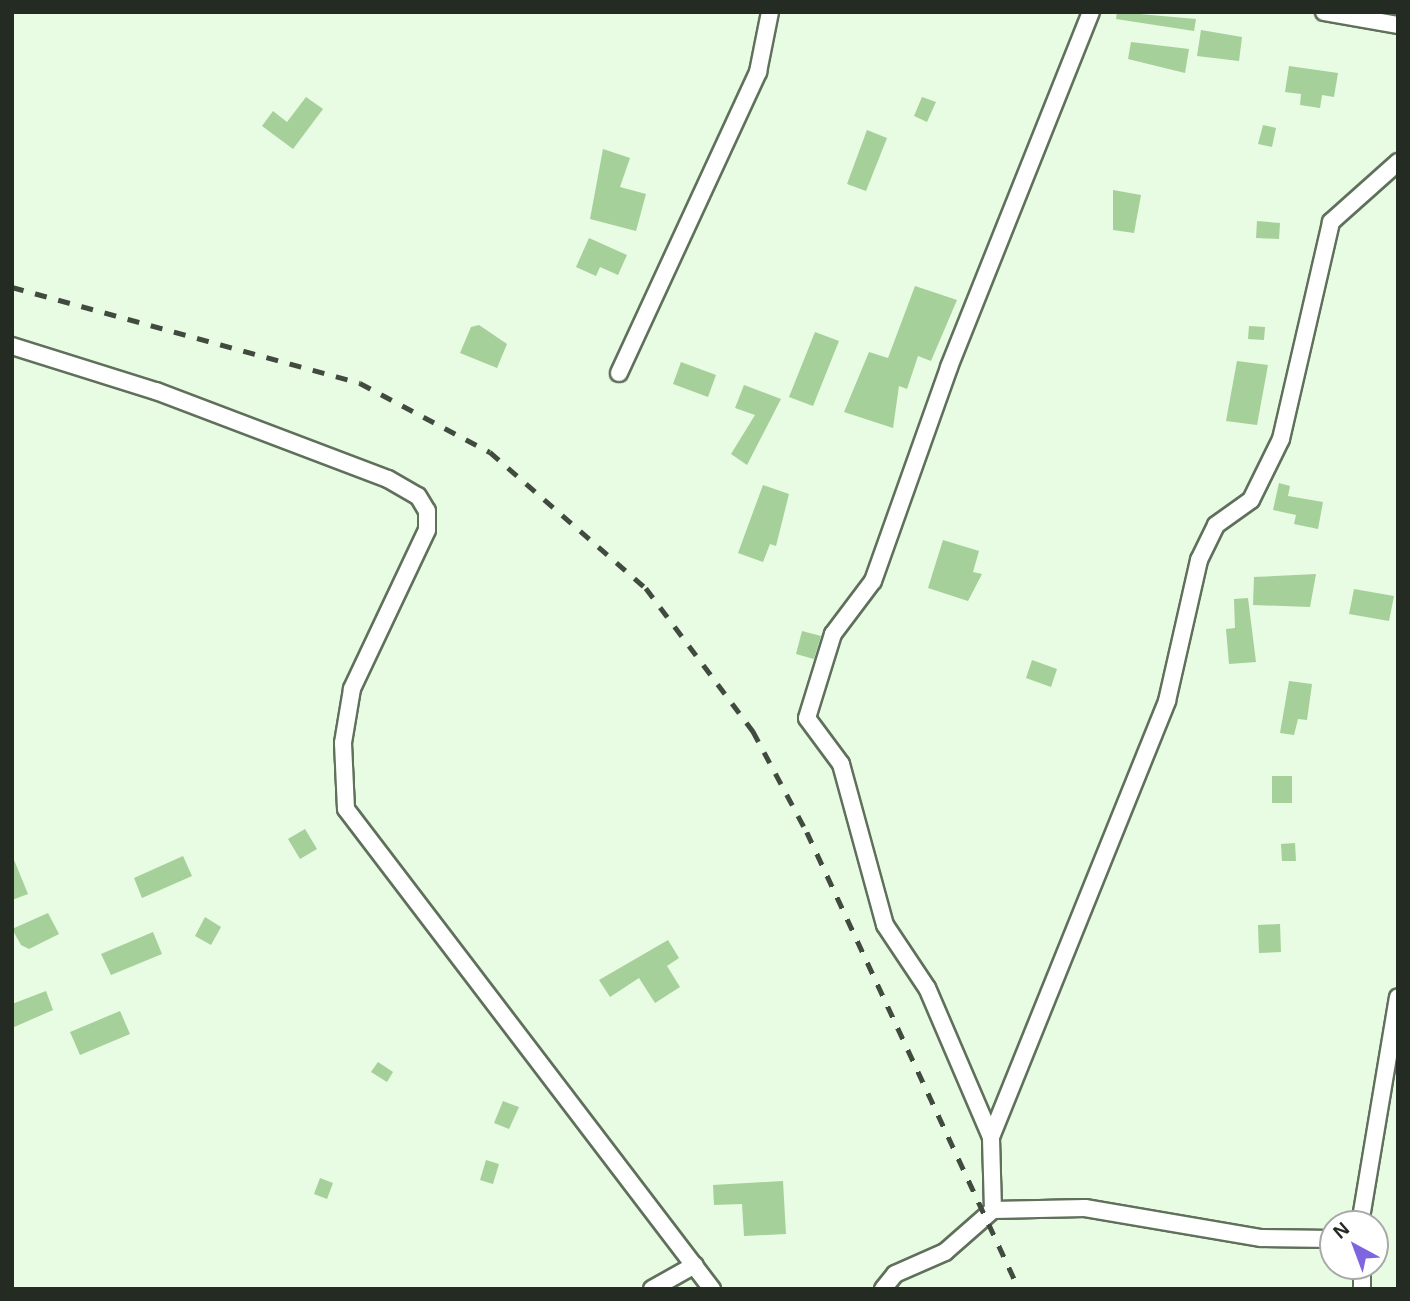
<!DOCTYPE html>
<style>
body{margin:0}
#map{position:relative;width:1410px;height:1301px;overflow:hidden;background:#e8fbe3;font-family:Helvetica,sans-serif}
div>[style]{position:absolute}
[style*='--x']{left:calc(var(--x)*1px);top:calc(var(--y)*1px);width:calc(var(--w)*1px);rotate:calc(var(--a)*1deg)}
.building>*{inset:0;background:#a5d099}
.roads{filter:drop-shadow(2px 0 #5f705b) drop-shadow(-2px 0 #5f705b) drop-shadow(0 2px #5f705b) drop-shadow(0 -2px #5f705b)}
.minor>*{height:16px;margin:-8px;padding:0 8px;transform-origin:8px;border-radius:8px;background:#fff}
.rail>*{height:4.5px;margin-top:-2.25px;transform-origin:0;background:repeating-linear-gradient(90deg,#414a3f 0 12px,transparent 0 24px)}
span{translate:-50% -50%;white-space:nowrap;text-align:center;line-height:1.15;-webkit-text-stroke:5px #fff;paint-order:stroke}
.frame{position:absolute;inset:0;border:14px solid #242b22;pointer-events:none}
.north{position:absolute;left:1319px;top:1210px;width:70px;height:70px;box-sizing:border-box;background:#fff;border:2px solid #a7aaa7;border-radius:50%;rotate:319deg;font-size:19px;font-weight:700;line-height:28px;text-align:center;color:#242b22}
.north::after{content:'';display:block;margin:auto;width:24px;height:32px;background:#7f66e1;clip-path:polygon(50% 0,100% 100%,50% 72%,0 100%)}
</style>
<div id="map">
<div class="building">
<div style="clip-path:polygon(1117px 12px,1196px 19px,1194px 31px,1116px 19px)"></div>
<div style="clip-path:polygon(1201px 30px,1242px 37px,1239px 61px,1197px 56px)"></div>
<div style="clip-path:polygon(1131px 42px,1189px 49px,1185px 73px,1128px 59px)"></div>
<div style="clip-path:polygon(1289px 66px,1338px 73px,1334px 97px,1322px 95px,1320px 108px,1300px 105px,1301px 94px,1285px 92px)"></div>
<div style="clip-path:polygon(306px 97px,323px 109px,293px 149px,262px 126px,273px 111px,287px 122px)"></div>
<div style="clip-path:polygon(922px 97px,936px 102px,927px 122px,914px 116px)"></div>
<div style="clip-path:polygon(1263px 125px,1276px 128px,1272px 147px,1258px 144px)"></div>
<div style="clip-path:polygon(867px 130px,887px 138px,866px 191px,847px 184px)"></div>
<div style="clip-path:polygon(603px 149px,630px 158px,620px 187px,646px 194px,636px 231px,590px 219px)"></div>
<div style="clip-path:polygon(1113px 190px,1141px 195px,1134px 233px,1113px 230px)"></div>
<div style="clip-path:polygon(1257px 221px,1280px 223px,1279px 239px,1256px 238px)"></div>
<div style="clip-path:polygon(589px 238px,627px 255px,618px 275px,600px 267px,596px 276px,576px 267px)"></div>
<div style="clip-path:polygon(915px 286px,957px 300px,931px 361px,918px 356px,907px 389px,899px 386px,893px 428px,844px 412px,869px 352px,888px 358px)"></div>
<div style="clip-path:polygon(479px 325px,507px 344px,497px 368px,460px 353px,471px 327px)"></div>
<div style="clip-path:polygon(1249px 326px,1265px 327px,1264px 340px,1248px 339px)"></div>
<div style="clip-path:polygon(815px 332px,839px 341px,813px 406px,789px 397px)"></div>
<div style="clip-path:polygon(1237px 361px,1268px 365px,1257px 425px,1226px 421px)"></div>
<div style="clip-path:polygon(681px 362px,716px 375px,708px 397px,673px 384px)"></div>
<div style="clip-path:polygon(744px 385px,781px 399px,747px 465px,731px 454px,755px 415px,735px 408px)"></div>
<div style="clip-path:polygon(1279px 483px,1290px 486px,1288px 496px,1323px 502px,1318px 529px,1294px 524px,1296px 515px,1273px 510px)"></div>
<div style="clip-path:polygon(763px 485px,789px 494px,776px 546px,770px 544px,763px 562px,738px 553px)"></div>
<div style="clip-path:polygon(943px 540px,979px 551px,973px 572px,982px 574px,968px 601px,928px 588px)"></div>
<div style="clip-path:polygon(1316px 574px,1310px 607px,1253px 605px,1254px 577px)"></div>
<div style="clip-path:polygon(1354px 589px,1394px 596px,1389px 621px,1349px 614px)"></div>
<div style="clip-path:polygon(1248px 598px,1256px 662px,1229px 664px,1226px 629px,1235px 628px,1234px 599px)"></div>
<div style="clip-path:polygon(802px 631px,821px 636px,814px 659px,796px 654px)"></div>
<div style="clip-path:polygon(1032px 660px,1057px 669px,1051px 687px,1026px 678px)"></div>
<div style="clip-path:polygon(1289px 681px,1312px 684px,1307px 720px,1298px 719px,1294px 735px,1280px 733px)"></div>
<div style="clip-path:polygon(1272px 776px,1292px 776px,1292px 803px,1272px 803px)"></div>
<div style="clip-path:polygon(305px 829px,317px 849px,300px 859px,288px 839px)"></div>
<div style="clip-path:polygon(1295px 843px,1296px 861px,1282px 861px,1281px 844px)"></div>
<div style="clip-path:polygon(12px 855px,28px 894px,12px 900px)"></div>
<div style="clip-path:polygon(183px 856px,192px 876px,142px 898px,134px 878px)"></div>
<div style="clip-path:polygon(48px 913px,59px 934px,29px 949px,21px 945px,12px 929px)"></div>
<div style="clip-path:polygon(205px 917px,221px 927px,211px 945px,195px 936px)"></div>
<div style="clip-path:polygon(1280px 924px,1281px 952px,1259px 953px,1258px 925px)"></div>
<div style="clip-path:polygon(153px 932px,162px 954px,111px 975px,101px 954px)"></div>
<div style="clip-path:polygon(668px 940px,679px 958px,667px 966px,680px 987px,655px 1003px,639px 978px,610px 997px,599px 980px)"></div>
<div style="clip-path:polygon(46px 991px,53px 1010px,12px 1028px,12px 1004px)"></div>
<div style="clip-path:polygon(120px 1011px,130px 1034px,80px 1055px,70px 1032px)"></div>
<div style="clip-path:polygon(378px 1062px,393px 1072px,387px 1082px,371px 1072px)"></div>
<div style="clip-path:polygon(503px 1101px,519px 1107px,509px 1129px,494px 1123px)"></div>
<div style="clip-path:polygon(486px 1160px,499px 1164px,493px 1184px,480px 1180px)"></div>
<div style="clip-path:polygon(320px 1178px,333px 1183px,327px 1199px,314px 1194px)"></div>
<div style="clip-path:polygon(783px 1181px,786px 1234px,744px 1236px,742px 1204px,714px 1205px,713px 1185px)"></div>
</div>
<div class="roads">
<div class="minor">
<div style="--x:1324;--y:12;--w:75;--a:10"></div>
<div style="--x:12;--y:346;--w:151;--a:17.4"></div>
<div style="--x:156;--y:391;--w:248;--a:20.8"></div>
<div style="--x:388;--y:479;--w:34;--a:30"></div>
<div style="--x:418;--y:496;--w:17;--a:59"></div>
<div style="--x:427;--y:511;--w:19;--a:90"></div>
<div style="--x:427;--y:530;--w:176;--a:115.3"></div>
<div style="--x:352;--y:689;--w:55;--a:99.5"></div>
<div style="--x:343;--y:743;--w:66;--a:87.4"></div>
<div style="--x:346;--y:809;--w:604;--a:52.67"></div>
<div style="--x:619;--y:373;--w:332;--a:-65.2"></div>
<div style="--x:758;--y:72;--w:61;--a:-78.7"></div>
<div style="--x:991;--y:1137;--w:162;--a:-113.2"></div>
<div style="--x:927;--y:988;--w:76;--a:-123.7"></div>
<div style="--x:885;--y:925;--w:167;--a:-105.3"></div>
<div style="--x:841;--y:764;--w:57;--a:-126.5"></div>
<div style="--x:807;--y:718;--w:88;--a:-72.8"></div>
<div style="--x:833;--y:634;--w:66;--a:-53"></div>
<div style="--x:873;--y:581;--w:227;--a:-70.4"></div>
<div style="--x:949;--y:367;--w:382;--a:-68.2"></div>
<div style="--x:993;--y:1210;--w:92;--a:-1.2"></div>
<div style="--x:1085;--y:1208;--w:179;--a:9.7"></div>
<div style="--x:1261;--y:1238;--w:72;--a:0.8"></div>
<div style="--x:1360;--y:1224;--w:230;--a:-80.5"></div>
<div style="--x:1362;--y:1266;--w:23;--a:90"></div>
<div style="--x:652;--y:1289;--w:49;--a:-29.2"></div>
<div style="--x:883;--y:1289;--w:19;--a:-51"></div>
<div style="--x:895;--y:1274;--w:55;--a:-23.7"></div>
<div style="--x:945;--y:1252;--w:64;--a:-41.2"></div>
<div style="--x:993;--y:1210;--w:73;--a:-91.6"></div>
<div style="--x:991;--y:1137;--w:470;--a:-68"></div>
<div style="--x:1167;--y:701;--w:145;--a:-77.2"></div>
<div style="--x:1199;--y:560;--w:39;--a:-64"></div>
<div style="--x:1216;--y:525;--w:43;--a:-35.5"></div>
<div style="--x:1251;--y:500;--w:68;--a:-63.8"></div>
<div style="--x:1281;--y:439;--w:223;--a:-77"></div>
<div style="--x:1331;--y:222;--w:90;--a:-41.8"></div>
</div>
</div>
<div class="rail">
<div style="--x:12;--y:287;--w:361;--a:15.4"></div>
<div style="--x:360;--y:383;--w:147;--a:28"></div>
<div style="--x:490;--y:452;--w:207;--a:41.1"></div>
<div style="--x:646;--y:588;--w:179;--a:53.2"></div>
<div style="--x:753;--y:731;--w:115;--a:61.9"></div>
<div style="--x:807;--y:832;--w:504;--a:65.11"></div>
</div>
<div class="frame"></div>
<div class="north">N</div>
</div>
